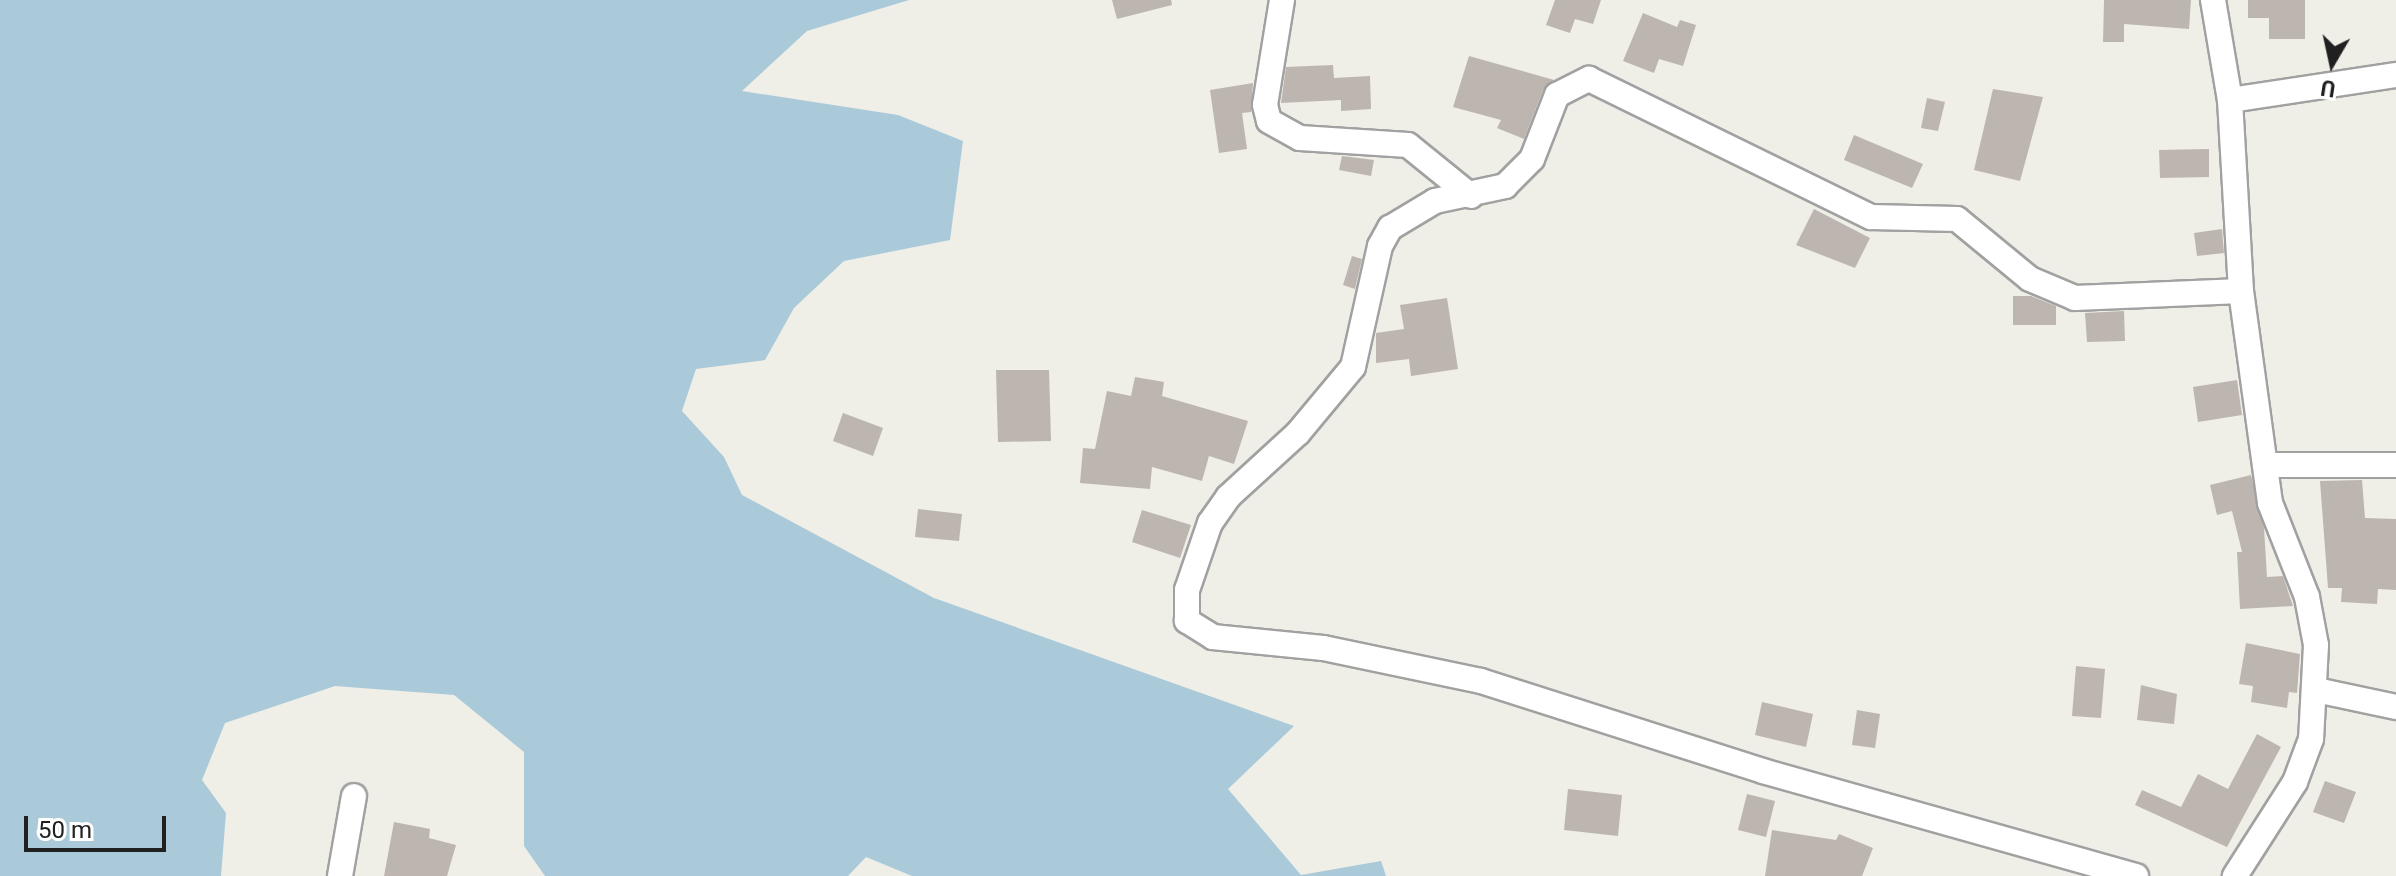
<!DOCTYPE html>
<style>
body{margin:0}
#map{position:relative;width:2396px;height:876px;overflow:hidden;background:#efeee7;font-family:Roboto,sans-serif}
div>[style]{position:absolute}
[style*='--x']{left:calc(var(--x)*1px);top:calc(var(--y)*1px);width:calc(var(--w)*1px);rotate:calc(var(--a)*1deg)}
.water>*{inset:0;background:#abcad9}
.building>*{inset:0;background:#bdb6b0}
.roads{filter:drop-shadow(2px 0 #a1a1a1) drop-shadow(-2px 0 #a1a1a1) drop-shadow(0 2px #a1a1a1) drop-shadow(0 -2px #a1a1a1)}
.minor>*{height:24px;margin:-12px;padding:0 12px;transform-origin:12px;border-radius:12px;background:#fff}
span{translate:-50% -50%;white-space:nowrap;text-align:center;line-height:1.15;-webkit-text-stroke:6px #fff;paint-order:stroke}
.north{position:absolute;left:2292px;top:24px;width:80px;height:80px;-webkit-text-stroke:6px #fff;paint-order:stroke;rotate:189deg;font-size:22px;font-weight:700;line-height:32px;text-align:center;color:#202020}
.north::after{content:'';display:block;margin:auto;width:28px;height:36px;background:#202020;clip-path:polygon(50% 0,100% 100%,50% 72%,0 100%)}
.scale{position:absolute;left:24px;top:816px;width:142px;height:36px;box-sizing:border-box;border:4px solid #202020;border-top:0;padding-left:10px;font-size:24px;line-height:28px;white-space:nowrap;color:#202020;-webkit-text-stroke:6px #fff;paint-order:stroke}
</style>
<div id="map">
<div class="water">
<div style="clip-path:polygon(0 0,909px 0,807px 31px,742px 91px,898px 115px,963px 141px,950px 240px,844px 261px,794px 308px,765px 360px,696px 369px,682px 411px,724px 457px,742px 495px,934px 598px,1294px 726px,1228px 789px,1301px 875px,1381px 861px,1386px 876px,912px 876px,866px 857px,848px 876px,545px 876px,524px 846px,524px 752px,454px 695px,335px 686px,225px 723px,202px 780px,226px 813px,221px 876px,0 876px)"></div>
</div>
<div class="building">
<div style="clip-path:polygon(1112px 0,1171px 0,1172px 5px,1117px 19px)"></div>
<div style="clip-path:polygon(1555px 0,1601px 0,1593px 24px,1575px 19px,1570px 33px,1546px 25px)"></div>
<div style="clip-path:polygon(2104px 0,2191px 0,2189px 29px,2124px 24px,2124px 42px,2103px 42px)"></div>
<div style="clip-path:polygon(2248px 0,2305px 0,2305px 39px,2269px 39px,2269px 18px,2248px 18px)"></div>
<div style="clip-path:polygon(1643px 13px,1677px 27px,1680px 20px,1696px 25px,1683px 66px,1659px 59px,1654px 73px,1623px 61px)"></div>
<div style="clip-path:polygon(1469px 56px,1554px 80px,1543px 90px,1524px 139px,1497px 128px,1501px 120px,1453px 107px)"></div>
<div style="clip-path:polygon(1333px 65px,1334px 78px,1370px 76px,1371px 109px,1341px 111px,1341px 100px,1281px 103px,1286px 67px)"></div>
<div style="clip-path:polygon(1253px 83px,1251px 112px,1242px 113px,1247px 149px,1219px 153px,1210px 90px)"></div>
<div style="clip-path:polygon(1993px 89px,2043px 97px,2020px 181px,1974px 170px)"></div>
<div style="clip-path:polygon(1927px 98px,1945px 102px,1938px 131px,1921px 128px)"></div>
<div style="clip-path:polygon(1854px 135px,1923px 164px,1912px 188px,1844px 160px)"></div>
<div style="clip-path:polygon(2209px 149px,2209px 177px,2160px 178px,2159px 150px)"></div>
<div style="clip-path:polygon(1342px 156px,1374px 160px,1371px 176px,1339px 170px)"></div>
<div style="clip-path:polygon(1814px 209px,1870px 238px,1855px 268px,1796px 245px)"></div>
<div style="clip-path:polygon(2222px 229px,2224px 253px,2197px 256px,2194px 233px)"></div>
<div style="clip-path:polygon(1352px 256px,1362px 259px,1355px 289px,1343px 285px)"></div>
<div style="clip-path:polygon(2013px 296px,2031px 296px,2056px 306px,2056px 325px,2013px 325px)"></div>
<div style="clip-path:polygon(1447px 298px,1458px 369px,1411px 376px,1409px 359px,1376px 363px,1376px 333px,1404px 329px,1400px 305px)"></div>
<div style="clip-path:polygon(2124px 311px,2125px 341px,2087px 342px,2085px 313px)"></div>
<div style="clip-path:polygon(996px 370px,1049px 370px,1051px 441px,998px 442px)"></div>
<div style="clip-path:polygon(1135px 377px,1164px 382px,1162px 396px,1248px 421px,1234px 464px,1209px 456px,1202px 481px,1152px 467px,1150px 489px,1080px 483px,1083px 448px,1095px 449px,1107px 391px,1131px 396px)"></div>
<div style="clip-path:polygon(2237px 380px,2242px 415px,2198px 422px,2193px 387px)"></div>
<div style="clip-path:polygon(843px 413px,883px 428px,873px 456px,833px 441px)"></div>
<div style="clip-path:polygon(2251px 475px,2264px 528px,2267px 577px,2283px 576px,2293px 606px,2240px 609px,2237px 552px,2242px 552px,2232px 511px,2217px 515px,2210px 485px)"></div>
<div style="clip-path:polygon(2362px 480px,2365px 518px,2396px 519px,2396px 590px,2378px 589px,2377px 604px,2341px 602px,2342px 588px,2328px 588px,2320px 481px)"></div>
<div style="clip-path:polygon(918px 509px,962px 514px,959px 541px,915px 537px)"></div>
<div style="clip-path:polygon(1142px 510px,1191px 525px,1180px 558px,1132px 542px)"></div>
<div style="clip-path:polygon(2246px 643px,2300px 654px,2297px 693px,2289px 692px,2287px 708px,2251px 702px,2253px 686px,2239px 684px)"></div>
<div style="clip-path:polygon(2076px 666px,2105px 669px,2101px 718px,2072px 716px)"></div>
<div style="clip-path:polygon(2141px 685px,2177px 694px,2174px 724px,2137px 720px)"></div>
<div style="clip-path:polygon(1762px 702px,1813px 714px,1806px 747px,1755px 735px)"></div>
<div style="clip-path:polygon(1857px 710px,1880px 714px,1875px 748px,1852px 745px)"></div>
<div style="clip-path:polygon(2257px 734px,2281px 747px,2227px 847px,2135px 805px,2142px 790px,2181px 807px,2198px 774px,2228px 789px)"></div>
<div style="clip-path:polygon(2325px 781px,2356px 792px,2344px 823px,2313px 812px)"></div>
<div style="clip-path:polygon(1568px 789px,1622px 795px,1618px 836px,1564px 830px)"></div>
<div style="clip-path:polygon(1747px 794px,1775px 801px,1766px 837px,1738px 830px)"></div>
<div style="clip-path:polygon(394px 822px,430px 829px,429px 838px,456px 845px,447px 876px,384px 876px)"></div>
<div style="clip-path:polygon(1772px 830px,1836px 840px,1839px 834px,1873px 848px,1862px 876px,1765px 876px)"></div>
</div>
<div class="roads">
<div class="minor">
<div style="--x:1282;--y:0;--w:106;--a:99.2"></div>
<div style="--x:1265;--y:105;--w:16;--a:76"></div>
<div style="--x:1269;--y:121;--w:35;--a:29"></div>
<div style="--x:1300;--y:138;--w:108;--a:3.7"></div>
<div style="--x:1408;--y:145;--w:81;--a:39"></div>
<div style="--x:2213;--y:0;--w:101;--a:80.4"></div>
<div style="--x:2230;--y:100;--w:191;--a:86.7"></div>
<div style="--x:2241;--y:291;--w:214;--a:82.2"></div>
<div style="--x:2270;--y:503;--w:101;--a:68.5"></div>
<div style="--x:2307;--y:597;--w:49;--a:79.4"></div>
<div style="--x:2316;--y:645;--w:94;--a:93"></div>
<div style="--x:2311;--y:739;--w:46;--a:110.4"></div>
<div style="--x:2295;--y:782;--w:112;--a:122.6"></div>
<div style="--x:2230;--y:100;--w:168;--a:-8.6"></div>
<div style="--x:2266;--y:465;--w:130;--a:0"></div>
<div style="--x:2316;--y:690;--w:82;--a:12"></div>
<div style="--x:340;--y:876;--w:81;--a:-80.1"></div>
<div style="--x:2136;--y:876;--w:387;--a:-164.3"></div>
<div style="--x:1763;--y:771;--w:296;--a:-162.3"></div>
<div style="--x:1481;--y:681;--w:161;--a:-168.2"></div>
<div style="--x:1323;--y:648;--w:111;--a:-174.3"></div>
<div style="--x:1213;--y:637;--w:31;--a:-148"></div>
<div style="--x:1187;--y:621;--w:31;--a:-90"></div>
<div style="--x:1187;--y:590;--w:71;--a:-71.1"></div>
<div style="--x:1210;--y:523;--w:32;--a:-55"></div>
<div style="--x:1228;--y:497;--w:95;--a:-42.4"></div>
<div style="--x:1298;--y:433;--w:86;--a:-50.2"></div>
<div style="--x:1353;--y:367;--w:124;--a:-77.4"></div>
<div style="--x:1380;--y:246;--w:21;--a:-61"></div>
<div style="--x:1390;--y:228;--w:52;--a:-31"></div>
<div style="--x:1435;--y:201;--w:72;--a:-12.1"></div>
<div style="--x:1505;--y:186;--w:38;--a:-45"></div>
<div style="--x:1532;--y:159;--w:69;--a:-68.7"></div>
<div style="--x:1557;--y:95;--w:36;--a:-27"></div>
<div style="--x:1589;--y:79;--w:314;--a:26.1"></div>
<div style="--x:1871;--y:217;--w:86;--a:1.3"></div>
<div style="--x:1957;--y:219;--w:94;--a:39.4"></div>
<div style="--x:2030;--y:279;--w:49;--a:22.9"></div>
<div style="--x:2075;--y:298;--w:166;--a:-2.4"></div>
</div>
</div>
<div class="north">U</div>
<div class="scale">50 m</div>
</div>
